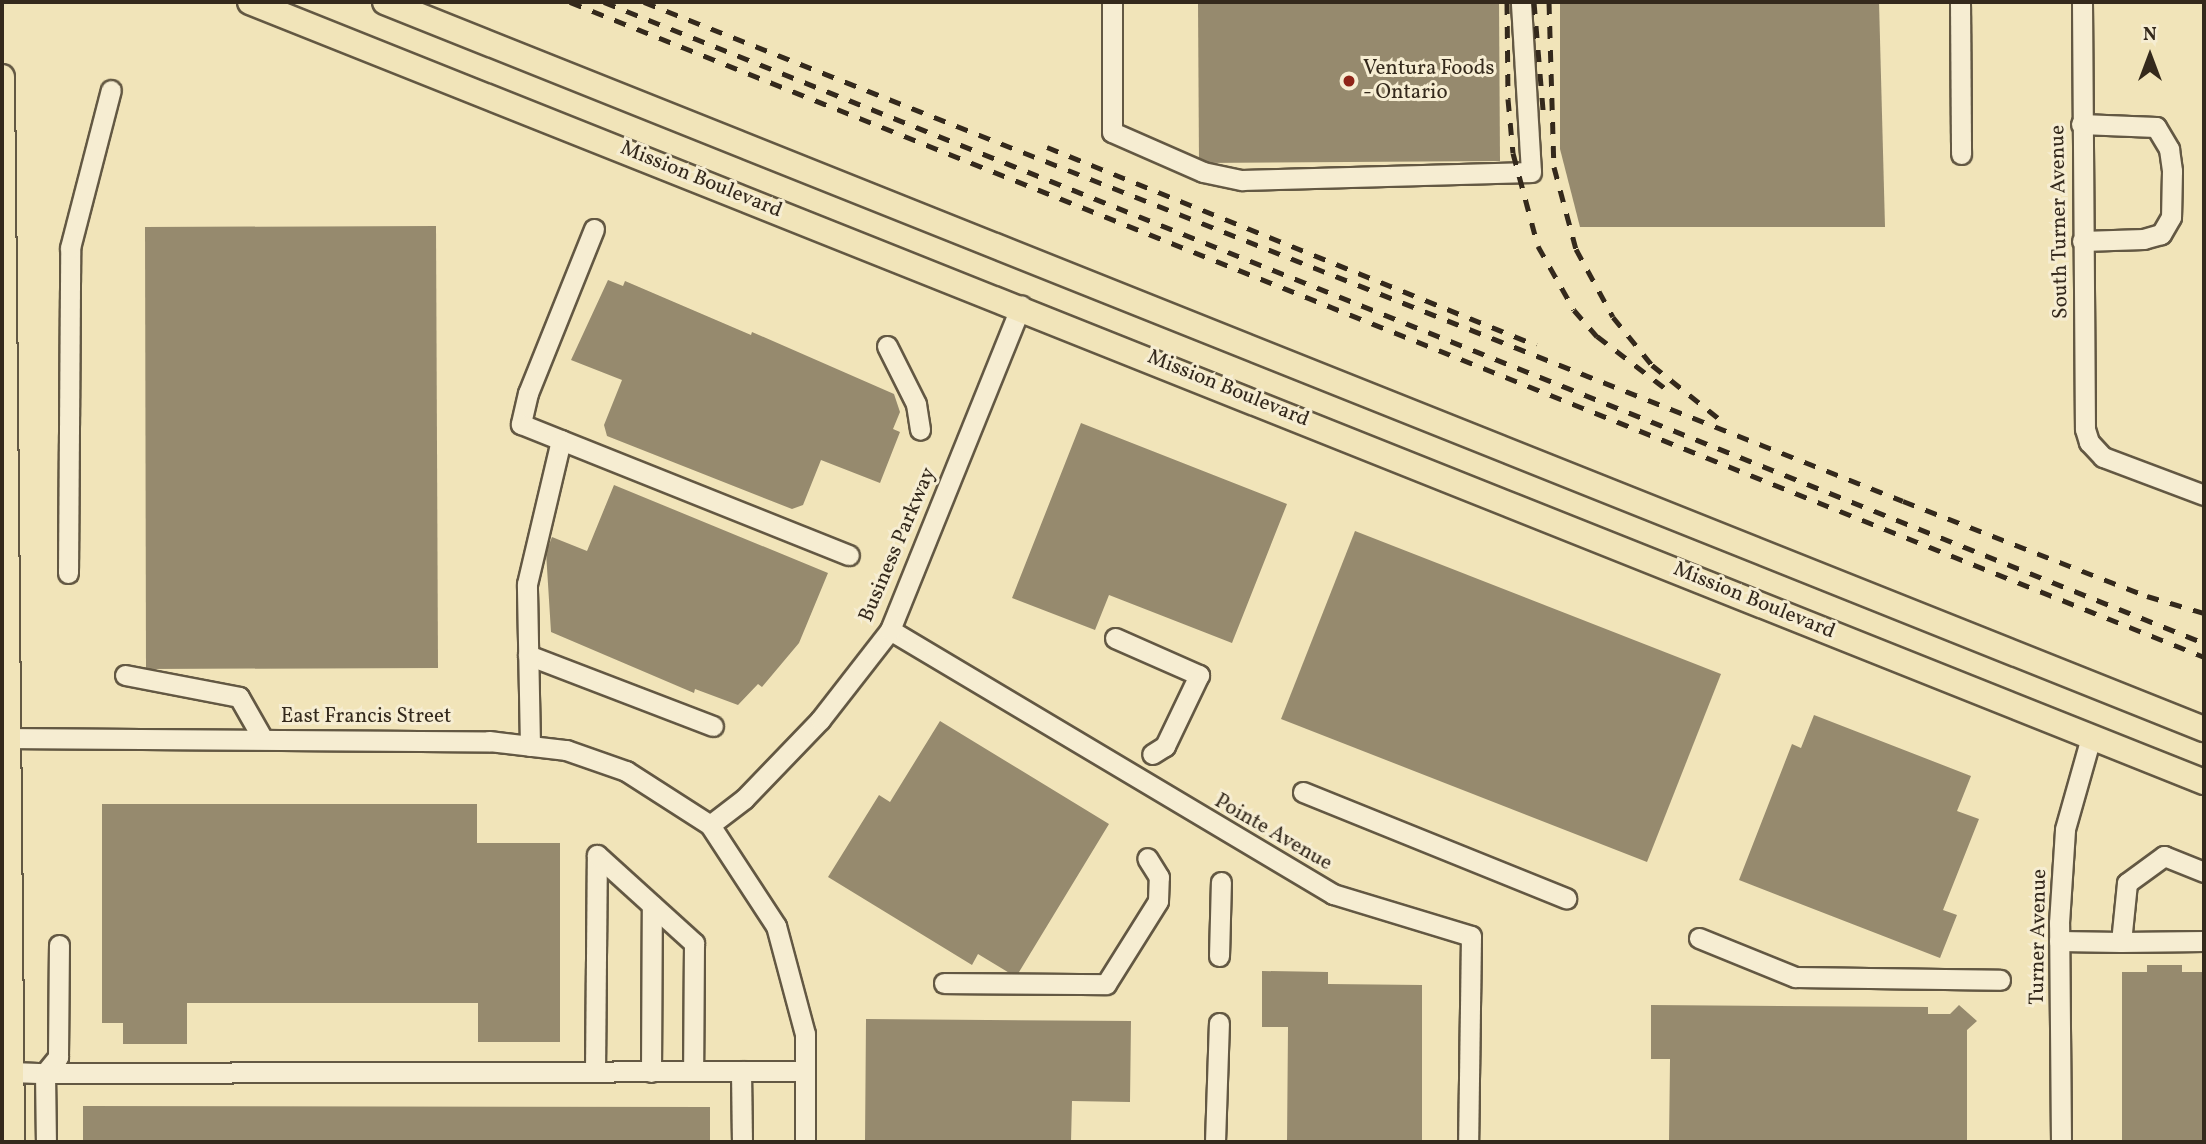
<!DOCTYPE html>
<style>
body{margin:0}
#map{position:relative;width:2206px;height:1144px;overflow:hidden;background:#f1e4b9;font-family:Vollkorn,serif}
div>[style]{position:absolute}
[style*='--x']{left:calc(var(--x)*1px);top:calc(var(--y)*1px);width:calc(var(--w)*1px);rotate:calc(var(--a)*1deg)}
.building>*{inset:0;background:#968a6e}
.roads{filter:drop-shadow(2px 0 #635843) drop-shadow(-2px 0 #635843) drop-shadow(0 2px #635843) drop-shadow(0 -2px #635843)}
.minor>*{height:19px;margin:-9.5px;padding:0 9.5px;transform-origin:9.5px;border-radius:9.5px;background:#f6edd2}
.major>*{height:24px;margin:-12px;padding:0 12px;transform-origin:12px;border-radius:12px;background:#f1e4b9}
.rail>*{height:5px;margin-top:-2.5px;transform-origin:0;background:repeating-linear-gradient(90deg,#34291c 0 12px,transparent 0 24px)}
.dots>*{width:19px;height:19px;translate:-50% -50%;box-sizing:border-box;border:4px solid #f6edd2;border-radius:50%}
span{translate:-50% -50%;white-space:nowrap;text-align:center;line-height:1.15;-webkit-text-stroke:6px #f6edd2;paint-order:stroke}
.poi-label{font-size:21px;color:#34291c}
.left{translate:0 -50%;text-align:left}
.street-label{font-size:21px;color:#34291c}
.frame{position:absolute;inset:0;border:4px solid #34291c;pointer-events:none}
.north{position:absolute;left:2115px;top:21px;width:70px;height:70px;-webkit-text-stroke:5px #f6edd2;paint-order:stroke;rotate:0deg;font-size:19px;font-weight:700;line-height:28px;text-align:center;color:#34291c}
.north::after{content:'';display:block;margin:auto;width:24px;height:32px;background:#34291c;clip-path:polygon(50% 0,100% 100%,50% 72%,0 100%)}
</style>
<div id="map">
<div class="building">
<div style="clip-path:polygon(1198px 2px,1499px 2px,1500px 161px,1199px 163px)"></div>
<div style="clip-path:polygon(1560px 2px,1879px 2px,1885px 227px,1580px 227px,1560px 149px)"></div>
<div style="clip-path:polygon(436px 226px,438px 668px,146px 669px,145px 227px)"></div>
<div style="clip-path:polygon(608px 280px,623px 286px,625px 281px,751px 335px,752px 332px,894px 394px,900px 412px,893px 429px,900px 432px,880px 483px,821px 460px,803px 505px,792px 509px,607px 436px,604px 425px,622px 380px,571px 360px)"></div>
<div style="clip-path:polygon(1081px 423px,1287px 504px,1232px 643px,1109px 595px,1095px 630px,1012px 598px)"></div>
<div style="clip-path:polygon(614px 485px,828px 573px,799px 643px,762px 687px,758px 684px,738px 705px,695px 689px,694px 693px,551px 632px,546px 552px,552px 537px,587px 551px)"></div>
<div style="clip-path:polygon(1355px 531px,1721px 674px,1647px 862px,1281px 719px)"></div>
<div style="clip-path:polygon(1814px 715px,1971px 776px,1957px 811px,1979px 819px,1943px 910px,1957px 915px,1940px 958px,1739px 880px,1792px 744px,1801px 748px)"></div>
<div style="clip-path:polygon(940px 721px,1109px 824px,1016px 977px,978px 954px,972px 965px,828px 877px,879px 795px,890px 802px)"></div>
<div style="clip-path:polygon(102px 804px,477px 804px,477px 843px,560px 843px,560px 1042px,478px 1042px,478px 1003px,187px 1003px,187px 1044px,123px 1044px,123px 1023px,102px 1023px)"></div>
<div style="clip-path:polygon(2147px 965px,2182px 965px,2182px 972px,2204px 972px,2204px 1142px,2122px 1142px,2122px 972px,2147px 972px)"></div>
<div style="clip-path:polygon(1262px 971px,1328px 972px,1328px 984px,1422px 985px,1422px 1142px,1287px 1142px,1288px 1027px,1262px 1027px)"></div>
<div style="clip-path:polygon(1651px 1005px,1928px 1007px,1928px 1014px,1950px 1014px,1959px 1005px,1977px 1021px,1967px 1030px,1967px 1142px,1669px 1142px,1670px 1059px,1651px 1059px)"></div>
<div style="clip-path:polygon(866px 1019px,1131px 1021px,1130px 1102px,1072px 1101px,1071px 1142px,865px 1142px)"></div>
<div style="clip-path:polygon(83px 1106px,710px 1107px,710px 1142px,83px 1142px)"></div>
</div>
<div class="roads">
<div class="minor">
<div style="--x:1112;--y:2;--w:130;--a:90"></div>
<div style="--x:1112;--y:132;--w:99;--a:23.7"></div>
<div style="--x:1203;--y:172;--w:40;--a:12"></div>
<div style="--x:1242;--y:180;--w:289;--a:-1.6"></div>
<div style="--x:1531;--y:172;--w:170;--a:-93.4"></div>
<div style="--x:1960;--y:2;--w:152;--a:89.6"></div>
<div style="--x:2082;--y:2;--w:427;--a:89.6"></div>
<div style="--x:2085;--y:429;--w:14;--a:73"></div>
<div style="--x:2089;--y:442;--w:21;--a:47"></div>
<div style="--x:2103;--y:457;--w:108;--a:20.6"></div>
<div style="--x:2081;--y:124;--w:75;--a:2.3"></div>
<div style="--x:2156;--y:127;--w:26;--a:59"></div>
<div style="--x:2169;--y:149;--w:22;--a:82"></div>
<div style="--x:2172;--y:171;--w:46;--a:91.2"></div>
<div style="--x:2171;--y:217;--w:20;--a:120"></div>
<div style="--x:2161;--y:234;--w:18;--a:164"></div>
<div style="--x:2144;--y:239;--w:62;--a:178.2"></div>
<div style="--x:594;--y:229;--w:177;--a:111.9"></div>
<div style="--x:528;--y:393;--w:32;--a:103"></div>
<div style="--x:521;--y:424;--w:353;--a:21.8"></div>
<div style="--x:887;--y:346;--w:65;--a:63.4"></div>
<div style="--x:916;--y:404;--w:26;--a:81"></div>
<div style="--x:68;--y:573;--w:325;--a:-89.6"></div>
<div style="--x:70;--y:248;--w:163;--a:-75.5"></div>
<div style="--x:890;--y:630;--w:516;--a:30.79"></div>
<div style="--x:1333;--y:894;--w:144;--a:16.9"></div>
<div style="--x:1471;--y:936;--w:206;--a:90.8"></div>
<div style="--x:1115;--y:638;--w:92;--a:23.8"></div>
<div style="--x:1199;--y:675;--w:79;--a:115.6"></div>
<div style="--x:1165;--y:746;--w:15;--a:148"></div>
<div style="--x:528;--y:655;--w:198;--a:21"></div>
<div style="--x:125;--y:675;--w:116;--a:10.9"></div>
<div style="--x:239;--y:697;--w:48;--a:60.3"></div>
<div style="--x:2;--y:738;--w:487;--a:0.4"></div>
<div style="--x:489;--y:741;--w:78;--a:6.7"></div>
<div style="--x:566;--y:750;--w:64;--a:19.3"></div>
<div style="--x:626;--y:771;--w:100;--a:32.7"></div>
<div style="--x:530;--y:746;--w:162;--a:-91.1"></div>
<div style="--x:527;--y:584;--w:148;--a:-76.7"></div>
<div style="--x:1303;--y:792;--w:284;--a:22"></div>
<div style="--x:2204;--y:872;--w:43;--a:-158.2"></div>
<div style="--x:2164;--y:856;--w:46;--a:143.9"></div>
<div style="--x:2127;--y:883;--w:59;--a:95.8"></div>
<div style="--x:2121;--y:942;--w:83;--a:-0.7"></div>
<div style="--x:1699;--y:938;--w:104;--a:22.1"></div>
<div style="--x:1795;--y:977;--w:205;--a:0.8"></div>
<div style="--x:2059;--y:941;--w:62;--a:0.9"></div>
<div style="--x:1219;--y:956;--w:74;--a:-88.5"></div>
<div style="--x:944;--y:983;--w:162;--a:0.4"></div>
<div style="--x:1106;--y:984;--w:98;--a:-57.9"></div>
<div style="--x:1158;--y:901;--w:24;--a:-88"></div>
<div style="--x:1159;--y:877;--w:22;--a:-122"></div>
<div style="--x:741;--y:1071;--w:71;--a:89.2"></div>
<div style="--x:11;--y:1072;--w:34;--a:2"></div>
<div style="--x:45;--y:1073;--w:69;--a:89.2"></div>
<div style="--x:595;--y:1072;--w:217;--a:-89.5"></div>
<div style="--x:597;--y:855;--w:131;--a:42.2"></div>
<div style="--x:694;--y:943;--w:128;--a:90.4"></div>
<div style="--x:651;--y:1072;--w:167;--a:-89.7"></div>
<div style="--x:45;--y:1073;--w:760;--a:-0.15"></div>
<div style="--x:45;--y:1073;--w:21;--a:-51"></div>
<div style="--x:58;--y:1057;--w:112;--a:-89.5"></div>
<div style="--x:805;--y:1142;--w:108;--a:-90"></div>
<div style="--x:805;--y:1034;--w:112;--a:-105"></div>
<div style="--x:776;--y:926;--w:121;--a:-123.2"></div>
<div style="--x:710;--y:825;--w:43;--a:-37.4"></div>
<div style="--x:744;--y:799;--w:110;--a:-46.1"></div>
<div style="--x:820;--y:720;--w:114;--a:-52.1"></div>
<div style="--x:890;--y:630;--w:350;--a:-68"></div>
<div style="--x:1215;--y:1142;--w:119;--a:-88.1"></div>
<div style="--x:2061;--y:1142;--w:219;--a:-90.5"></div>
<div style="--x:2059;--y:923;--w:94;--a:-86.3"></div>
<div style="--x:2065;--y:829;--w:96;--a:-74.2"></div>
</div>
<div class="major">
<div style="--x:250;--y:2;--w:2104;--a:21.76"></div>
<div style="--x:385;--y:2;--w:1959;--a:21.79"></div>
<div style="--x:2;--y:77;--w:1065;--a:89.46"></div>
</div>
</div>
<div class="rail">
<div style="--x:570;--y:2;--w:1760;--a:21.84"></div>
<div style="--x:604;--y:2;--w:1724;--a:21.83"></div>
<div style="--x:644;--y:2;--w:1354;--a:21.62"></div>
<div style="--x:1903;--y:501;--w:262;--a:21.3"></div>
<div style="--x:2147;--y:596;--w:59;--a:16.6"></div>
<div style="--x:1507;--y:2;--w:97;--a:89.4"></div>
<div style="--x:1508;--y:99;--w:54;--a:84.7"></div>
<div style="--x:1513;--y:153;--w:96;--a:75"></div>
<div style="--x:1538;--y:246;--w:73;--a:60.6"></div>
<div style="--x:1574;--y:310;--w:35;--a:49"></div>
<div style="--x:1597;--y:336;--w:92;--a:37.5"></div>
<div style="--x:1534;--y:2;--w:108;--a:85.2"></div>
<div style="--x:1549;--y:2;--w:165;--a:88.3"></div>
<div style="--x:1554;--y:167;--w:85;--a:75"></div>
<div style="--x:1576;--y:249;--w:77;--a:61.4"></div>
<div style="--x:1613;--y:317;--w:62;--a:50.9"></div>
<div style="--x:1652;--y:365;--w:90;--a:38.7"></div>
<div style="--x:1047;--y:147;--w:528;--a:22.04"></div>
</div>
<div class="dots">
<div style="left:1349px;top:81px;background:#8f2418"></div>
</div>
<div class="poi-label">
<span class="left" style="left:1363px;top:81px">Ventura Foods<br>- Ontario</span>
</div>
<div class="street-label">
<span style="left:701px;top:180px;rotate:22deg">Mission Boulevard</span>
<span style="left:2060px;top:222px;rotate:-91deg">South Turner Avenue</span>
<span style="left:1228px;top:389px;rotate:22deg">Mission Boulevard</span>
<span style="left:898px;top:545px;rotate:-67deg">Business Parkway</span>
<span style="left:1754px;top:601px;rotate:22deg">Mission Boulevard</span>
<span style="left:366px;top:717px">East Francis Street</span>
<span style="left:1273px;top:833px;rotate:30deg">Pointe Avenue</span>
<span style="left:2039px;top:937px;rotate:-89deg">Turner Avenue</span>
</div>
<div class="frame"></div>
<div class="north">N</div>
</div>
